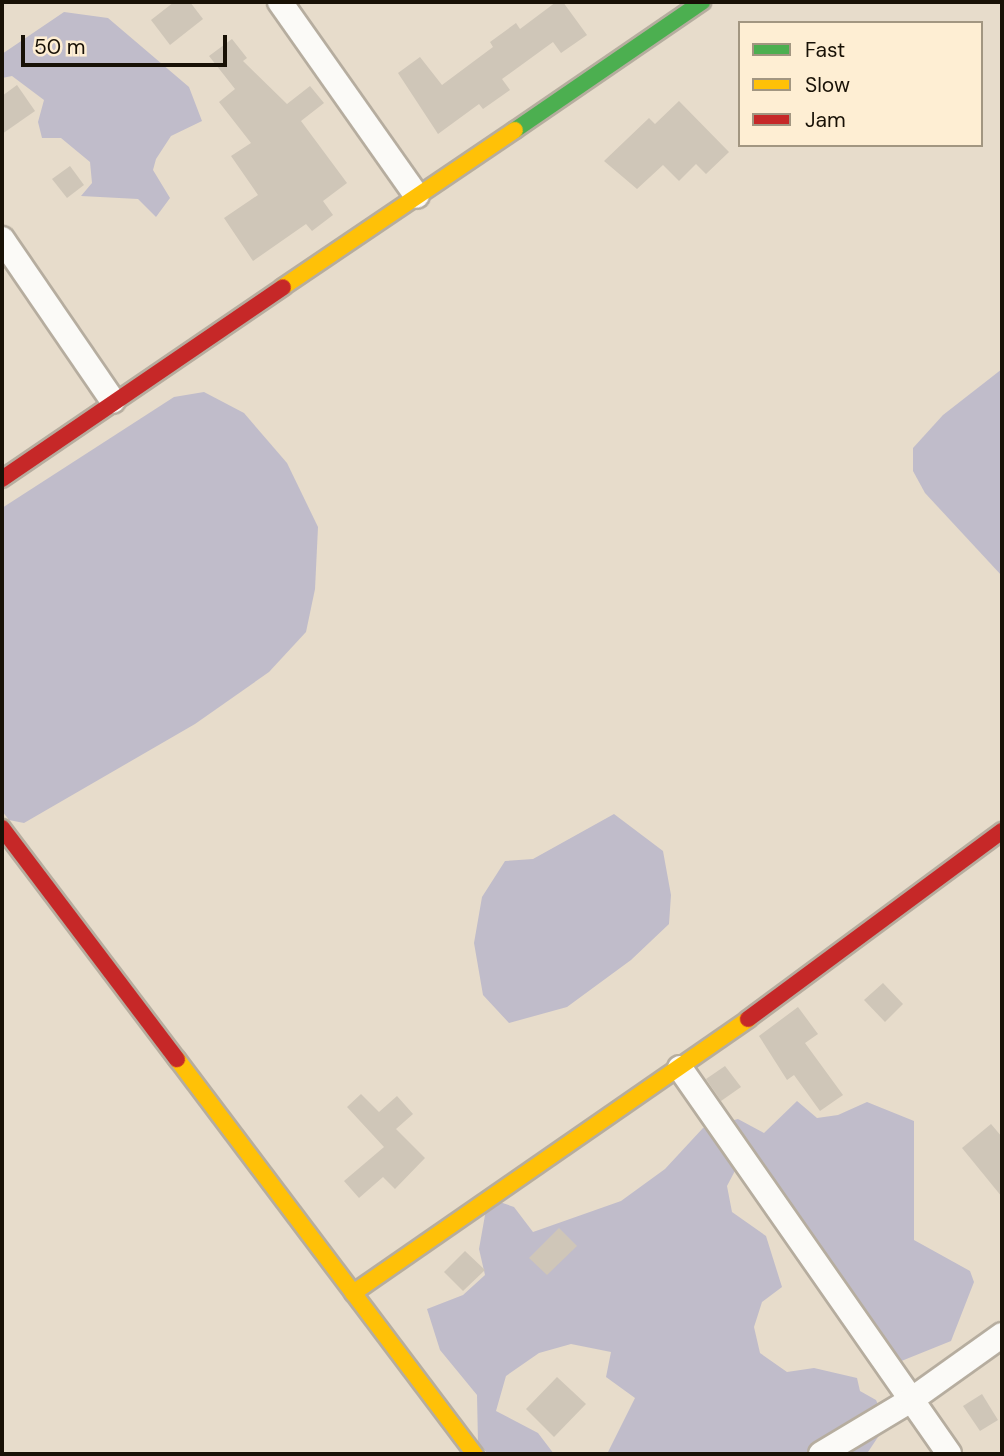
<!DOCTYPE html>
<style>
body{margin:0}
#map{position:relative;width:1004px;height:1456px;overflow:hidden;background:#e7dccb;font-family:"DM Sans",sans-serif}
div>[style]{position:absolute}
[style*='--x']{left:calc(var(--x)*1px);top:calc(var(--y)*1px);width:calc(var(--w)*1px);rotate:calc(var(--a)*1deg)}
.forest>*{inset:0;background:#c0bcca}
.building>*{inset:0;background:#cfc6b8}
.roads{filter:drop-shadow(2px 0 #b6ad9f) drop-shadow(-2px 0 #b6ad9f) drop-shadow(0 2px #b6ad9f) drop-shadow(0 -2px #b6ad9f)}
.street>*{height:24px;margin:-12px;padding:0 12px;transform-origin:12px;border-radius:12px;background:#fbfaf7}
.fast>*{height:16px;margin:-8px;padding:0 8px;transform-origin:8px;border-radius:8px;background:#4caf50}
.slow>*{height:16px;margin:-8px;padding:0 8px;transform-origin:8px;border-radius:8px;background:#ffc107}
.jam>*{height:16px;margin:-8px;padding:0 8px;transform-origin:8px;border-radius:8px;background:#c62828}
span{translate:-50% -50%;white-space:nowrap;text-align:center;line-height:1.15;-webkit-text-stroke:5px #feeed3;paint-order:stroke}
.frame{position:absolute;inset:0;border:4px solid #181106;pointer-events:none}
.legend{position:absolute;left:738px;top:21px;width:245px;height:126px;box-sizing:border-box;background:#feeed3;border:2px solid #a29681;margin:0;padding:9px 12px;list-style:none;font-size:21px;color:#181106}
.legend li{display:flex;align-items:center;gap:14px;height:35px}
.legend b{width:35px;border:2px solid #a29681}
.scale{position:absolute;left:21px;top:35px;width:206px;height:32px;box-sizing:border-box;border:4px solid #181106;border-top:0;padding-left:9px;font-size:21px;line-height:24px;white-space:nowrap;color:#181106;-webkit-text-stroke:5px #feeed3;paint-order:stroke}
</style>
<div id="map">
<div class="forest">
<div style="clip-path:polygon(64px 12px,108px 18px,189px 87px,202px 121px,171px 136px,156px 159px,153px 170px,170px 198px,156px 217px,138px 199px,81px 196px,92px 183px,90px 162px,61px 138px,42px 138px,38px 122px,44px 100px,12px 76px,2px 78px,2px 54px)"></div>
<div style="clip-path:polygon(1002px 369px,1002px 576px,925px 493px,913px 471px,913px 448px,943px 415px)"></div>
<div style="clip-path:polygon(204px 392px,244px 413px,287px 463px,318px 527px,315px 589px,306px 632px,269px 672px,195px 724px,24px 823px,9px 820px,2px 811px,2px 508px,174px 397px)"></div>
<div style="clip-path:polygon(614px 814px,663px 851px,671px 895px,669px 924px,631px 960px,567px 1007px,509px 1023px,483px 995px,474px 943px,482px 897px,505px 861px,533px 859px)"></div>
<div style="clip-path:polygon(797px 1101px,817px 1118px,838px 1115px,867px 1102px,914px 1121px,914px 1240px,970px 1271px,974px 1282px,951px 1341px,889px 1366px,738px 1165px,727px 1186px,732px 1212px,766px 1236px,782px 1287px,762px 1302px,754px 1327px,760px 1353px,787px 1372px,814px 1368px,857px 1378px,860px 1391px,876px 1400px,881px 1411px,880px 1434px,868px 1452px,607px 1454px,635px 1398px,606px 1377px,611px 1352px,571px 1344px,539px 1353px,506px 1376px,496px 1411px,538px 1433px,554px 1454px,488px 1454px,478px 1443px,477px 1395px,440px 1350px,427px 1309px,463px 1295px,485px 1275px,479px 1249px,488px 1198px,514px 1207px,533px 1232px,621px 1201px,665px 1169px,703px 1128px,738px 1119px,764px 1133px)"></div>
</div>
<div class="building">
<div style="clip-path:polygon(174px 2px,190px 2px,203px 19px,170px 45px,151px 20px)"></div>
<div style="clip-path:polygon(556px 2px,563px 2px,587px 35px,561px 53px,553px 42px,502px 79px,510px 90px,483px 109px,479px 104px,438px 134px,398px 73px,420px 57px,442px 85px,493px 47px,490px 42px,516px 23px,520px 29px)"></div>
<div style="clip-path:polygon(232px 39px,247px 58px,243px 61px,287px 104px,310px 86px,324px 103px,301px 121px,347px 183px,323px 201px,333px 215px,312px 231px,306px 224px,253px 261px,224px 218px,258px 195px,231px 156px,251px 143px,219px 102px,235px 89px,209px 56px)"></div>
<div style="clip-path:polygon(17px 85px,35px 111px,2px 134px,2px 96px)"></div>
<div style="clip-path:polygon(679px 101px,729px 152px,706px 174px,696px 164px,679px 181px,663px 165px,637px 189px,604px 161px,649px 118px,655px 124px)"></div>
<div style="clip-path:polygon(70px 166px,84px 185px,67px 198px,52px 179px)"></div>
<div style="clip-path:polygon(883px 983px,903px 1004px,885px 1022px,864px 1000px)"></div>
<div style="clip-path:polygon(798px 1007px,818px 1034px,805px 1043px,843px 1095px,820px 1111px,794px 1075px,787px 1080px,759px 1036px)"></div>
<div style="clip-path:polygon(725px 1066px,741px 1087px,721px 1101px,706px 1079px)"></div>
<div style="clip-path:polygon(361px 1094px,379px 1112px,397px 1096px,413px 1114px,396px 1129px,425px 1158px,395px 1189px,383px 1177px,359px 1198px,344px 1181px,384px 1147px,347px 1107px)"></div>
<div style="clip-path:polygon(991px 1124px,1002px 1137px,1002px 1197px,962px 1148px)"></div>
<div style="clip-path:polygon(559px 1228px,577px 1246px,547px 1275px,529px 1258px)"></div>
<div style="clip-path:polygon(465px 1251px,485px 1270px,463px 1291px,444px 1272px)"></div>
<div style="clip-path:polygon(557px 1377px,586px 1404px,554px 1437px,526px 1409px)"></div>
<div style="clip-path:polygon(982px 1394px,998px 1420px,980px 1431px,963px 1406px)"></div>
</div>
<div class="roads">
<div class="street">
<div style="--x:280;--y:2;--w:237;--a:54.8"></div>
<div style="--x:2;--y:239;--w:196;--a:55.6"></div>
<div style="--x:680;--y:1068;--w:470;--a:55.1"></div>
<div style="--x:821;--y:1454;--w:105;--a:-31"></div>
<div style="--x:911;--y:1400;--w:112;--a:-35.5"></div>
</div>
<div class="fast">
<div style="--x:515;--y:130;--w:227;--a:-34.4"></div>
</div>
<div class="slow">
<div style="--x:283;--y:287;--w:280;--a:-34.1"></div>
<div style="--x:177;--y:1059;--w:495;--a:53"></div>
<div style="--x:353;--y:1293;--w:481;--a:-34.7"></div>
</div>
<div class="jam">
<div style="--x:2;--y:479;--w:340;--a:-34.3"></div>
<div style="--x:2;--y:828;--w:290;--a:52.9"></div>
<div style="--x:748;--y:1019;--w:316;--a:-36.5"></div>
</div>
</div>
<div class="frame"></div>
<ul class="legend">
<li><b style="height:9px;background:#4caf50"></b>Fast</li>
<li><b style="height:9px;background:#ffc107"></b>Slow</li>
<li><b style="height:9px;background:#c62828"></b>Jam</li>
</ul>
<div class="scale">50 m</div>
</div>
